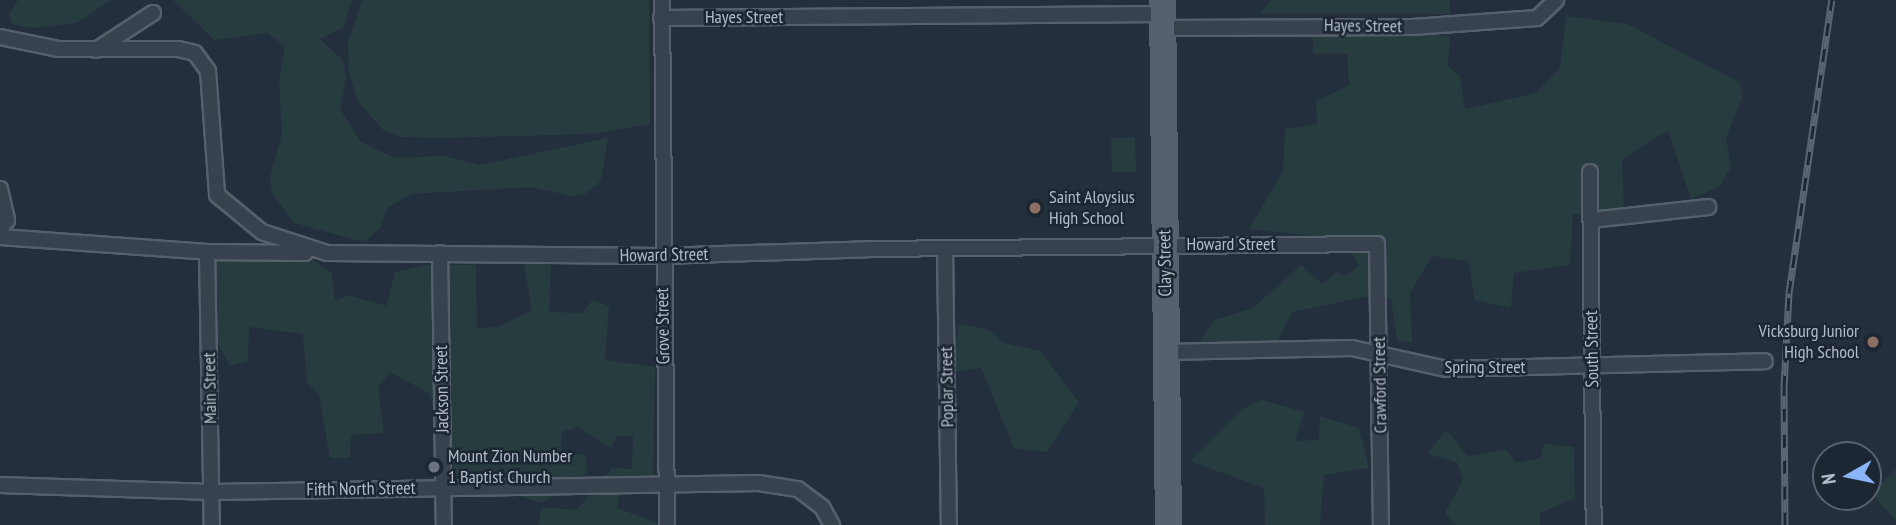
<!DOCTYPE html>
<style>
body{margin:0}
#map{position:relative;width:1896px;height:525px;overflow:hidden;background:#242f3e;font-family:"PT Sans Narrow",sans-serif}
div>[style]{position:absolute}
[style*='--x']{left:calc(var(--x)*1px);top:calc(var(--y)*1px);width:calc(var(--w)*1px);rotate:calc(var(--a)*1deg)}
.green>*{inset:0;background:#263c3f}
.roads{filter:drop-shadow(2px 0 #565f6c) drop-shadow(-2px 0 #565f6c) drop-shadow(0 2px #565f6c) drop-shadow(0 -2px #565f6c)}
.street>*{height:14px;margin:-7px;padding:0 7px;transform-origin:7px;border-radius:7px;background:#38414e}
.primary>*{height:23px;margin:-11.5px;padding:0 11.5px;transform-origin:11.5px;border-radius:11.5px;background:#56606e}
.rail>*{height:7px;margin-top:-3.5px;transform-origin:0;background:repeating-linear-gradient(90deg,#1d2633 0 13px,#5a6575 0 26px);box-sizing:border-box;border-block:2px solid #5a6575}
.dots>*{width:19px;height:19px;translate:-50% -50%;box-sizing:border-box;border:4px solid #1d2633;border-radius:50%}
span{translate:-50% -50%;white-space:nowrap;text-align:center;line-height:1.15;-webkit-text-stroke:5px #1d2633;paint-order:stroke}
.street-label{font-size:18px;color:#b4bcc9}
.poi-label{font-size:18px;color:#b4bcc9}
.left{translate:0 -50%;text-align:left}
.right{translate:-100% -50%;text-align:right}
.north{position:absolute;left:1812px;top:441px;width:70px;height:70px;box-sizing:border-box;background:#1d2633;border:2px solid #59626f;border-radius:50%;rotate:261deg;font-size:19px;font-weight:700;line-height:28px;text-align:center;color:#b4bcc9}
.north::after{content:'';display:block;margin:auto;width:24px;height:32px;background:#8ab4f8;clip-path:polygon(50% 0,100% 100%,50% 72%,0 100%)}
</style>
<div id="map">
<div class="green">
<div style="clip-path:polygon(18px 0,111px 0,77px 23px,31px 28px,12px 24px,9px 14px)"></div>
<div style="clip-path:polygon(173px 0,352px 0,344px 27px,320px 39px,343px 60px,346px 78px,340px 109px,361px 142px,395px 158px,444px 156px,480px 165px,608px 138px,601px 181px,585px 194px,571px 196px,532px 187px,411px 194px,387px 208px,380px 228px,364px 242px,294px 223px,272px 193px,270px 175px,282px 134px,279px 80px,285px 47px,268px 33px,214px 40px)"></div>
<div style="clip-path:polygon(362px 0,649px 0,650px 124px,593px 134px,437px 138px,401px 137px,383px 130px,358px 102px,349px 72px,348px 43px)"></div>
<div style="clip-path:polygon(1271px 0,1450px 0,1450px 14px,1259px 14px)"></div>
<div style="clip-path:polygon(1566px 16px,1627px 24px,1739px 82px,1743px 95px,1726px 138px,1731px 167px,1719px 187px,1691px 199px,1668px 130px,1622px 160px,1624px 210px,1573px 214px,1570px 265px,1514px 273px,1511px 308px,1475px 300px,1468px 261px,1432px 256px,1410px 293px,1412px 343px,1397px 341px,1391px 299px,1370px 296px,1292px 312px,1278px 340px,1195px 349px,1214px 320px,1253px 308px,1301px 265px,1322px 284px,1338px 271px,1344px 276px,1359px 266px,1343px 239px,1249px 229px,1283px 171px,1285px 129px,1317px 124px,1316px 101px,1349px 85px,1347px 54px,1314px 54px,1312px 31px,1450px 36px,1448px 66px,1460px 76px,1465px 109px,1536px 93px,1560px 68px)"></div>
<div style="clip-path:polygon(1135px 137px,1136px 172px,1112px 172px,1111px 138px)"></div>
<div style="clip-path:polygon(309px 257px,332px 273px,335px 301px,349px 295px,386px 306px,395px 272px,427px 265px,476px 265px,477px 328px,498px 327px,532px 310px,523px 259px,551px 261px,549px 312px,581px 313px,593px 300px,609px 307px,605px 360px,655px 367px,653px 477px,637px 489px,604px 478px,612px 468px,632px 469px,633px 436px,617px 436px,611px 448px,578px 427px,562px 432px,561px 453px,586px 455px,587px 473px,542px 503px,451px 474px,429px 393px,390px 372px,378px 387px,384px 433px,351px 435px,350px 458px,330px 458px,319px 395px,307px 382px,303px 334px,249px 327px,248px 361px,230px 366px,212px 334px,212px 258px)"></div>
<div style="clip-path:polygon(959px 324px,988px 329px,1004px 343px,1040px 351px,1079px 402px,1047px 452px,1014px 448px,981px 368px,953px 372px)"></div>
<div style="clip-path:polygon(1262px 400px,1304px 412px,1295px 441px,1319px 440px,1320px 416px,1359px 428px,1369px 468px,1324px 475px,1320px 525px,1265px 525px,1264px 488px,1190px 461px,1242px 409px)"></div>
<div style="clip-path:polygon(1446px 430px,1468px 456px,1506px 450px,1516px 463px,1540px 458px,1544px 444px,1574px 447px,1575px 498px,1540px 513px,1540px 525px,1456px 525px,1445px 513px,1463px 480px,1457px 462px,1427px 454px)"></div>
<div style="clip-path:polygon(1896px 469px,1896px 520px,1871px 493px)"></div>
<div style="clip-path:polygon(595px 487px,620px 492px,617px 508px,663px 525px,538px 525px,542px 507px,577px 510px)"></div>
</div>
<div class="roads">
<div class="street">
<div style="--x:662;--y:0;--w:525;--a:89.45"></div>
<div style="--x:661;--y:18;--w:501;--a:-0.46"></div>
<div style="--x:1162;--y:28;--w:251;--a:-0.2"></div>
<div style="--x:1413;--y:27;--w:124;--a:-4.2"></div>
<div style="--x:1537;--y:18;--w:26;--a:-43"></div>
<div style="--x:0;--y:37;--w:59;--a:11.7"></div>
<div style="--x:58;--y:49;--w:120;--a:0"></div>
<div style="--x:178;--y:49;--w:17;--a:13"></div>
<div style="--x:195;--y:53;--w:22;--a:54"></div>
<div style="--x:208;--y:71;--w:124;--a:85.8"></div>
<div style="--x:217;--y:195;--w:58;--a:39.4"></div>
<div style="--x:262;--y:232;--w:68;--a:17.9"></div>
<div style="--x:327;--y:253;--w:335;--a:0.5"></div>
<div style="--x:662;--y:256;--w:206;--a:-1.9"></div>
<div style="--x:868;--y:249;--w:509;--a:-0.56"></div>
<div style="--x:1377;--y:244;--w:281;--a:89.2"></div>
<div style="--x:96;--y:50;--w:68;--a:-33"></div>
<div style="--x:1590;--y:172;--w:353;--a:89.4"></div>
<div style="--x:0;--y:189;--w:32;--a:77"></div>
<div style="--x:7;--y:220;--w:12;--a:125"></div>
<div style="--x:1591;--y:220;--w:118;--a:-6.3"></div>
<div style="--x:0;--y:237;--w:208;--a:4.1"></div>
<div style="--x:207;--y:252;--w:98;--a:0.6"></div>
<div style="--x:945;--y:248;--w:277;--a:89.2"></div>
<div style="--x:207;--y:252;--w:273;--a:89"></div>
<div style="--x:440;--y:253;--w:272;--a:89.2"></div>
<div style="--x:1166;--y:352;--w:186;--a:-1.2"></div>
<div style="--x:1352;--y:348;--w:96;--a:12.6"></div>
<div style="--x:1446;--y:369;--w:319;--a:-1.4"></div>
<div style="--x:0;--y:485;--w:212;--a:1.9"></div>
<div style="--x:212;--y:492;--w:547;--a:-0.94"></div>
<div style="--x:759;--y:483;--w:39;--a:9"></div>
<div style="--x:798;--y:489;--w:30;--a:37"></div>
<div style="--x:822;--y:507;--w:21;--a:61"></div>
</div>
<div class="primary">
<div style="--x:1162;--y:0;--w:525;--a:89.35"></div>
</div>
</div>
<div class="rail">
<div style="--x:1785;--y:525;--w:137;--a:-90.4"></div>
<div style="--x:1784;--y:388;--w:95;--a:-87"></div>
<div style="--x:1789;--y:293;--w:296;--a:-81.7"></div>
</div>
<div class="dots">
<div style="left:1035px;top:208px;background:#8d6e63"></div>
<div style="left:1873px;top:342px;background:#8d6e63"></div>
<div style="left:434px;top:467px;background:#6b7280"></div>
</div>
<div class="street-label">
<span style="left:744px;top:17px">Hayes Street</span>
<span style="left:1363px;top:26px;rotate:1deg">Hayes Street</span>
<span style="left:1231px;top:244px">Howard Street</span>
<span style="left:664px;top:255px;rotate:-1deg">Howard Street</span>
<span style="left:1165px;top:263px;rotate:-91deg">Clay Street</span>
<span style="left:663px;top:326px;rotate:-91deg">Grove Street</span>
<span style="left:1592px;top:349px;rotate:-91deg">South Street</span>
<span style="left:1485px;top:367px">Spring Street</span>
<span style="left:1380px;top:385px;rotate:-91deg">Crawford Street</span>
<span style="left:947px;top:387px;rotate:-91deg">Poplar Street</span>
<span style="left:210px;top:388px;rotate:-91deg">Main Street</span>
<span style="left:442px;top:389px;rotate:-91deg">Jackson Street</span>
<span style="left:361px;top:489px;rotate:-1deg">Fifth North Street</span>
</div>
<div class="poi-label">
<span class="left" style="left:1049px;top:208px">Saint Aloysius<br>High School</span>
<span class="right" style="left:1859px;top:342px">Vicksburg Junior<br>High School</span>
<span class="left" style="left:448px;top:467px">Mount Zion Number<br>1 Baptist Church</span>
</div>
<div class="north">N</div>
</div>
